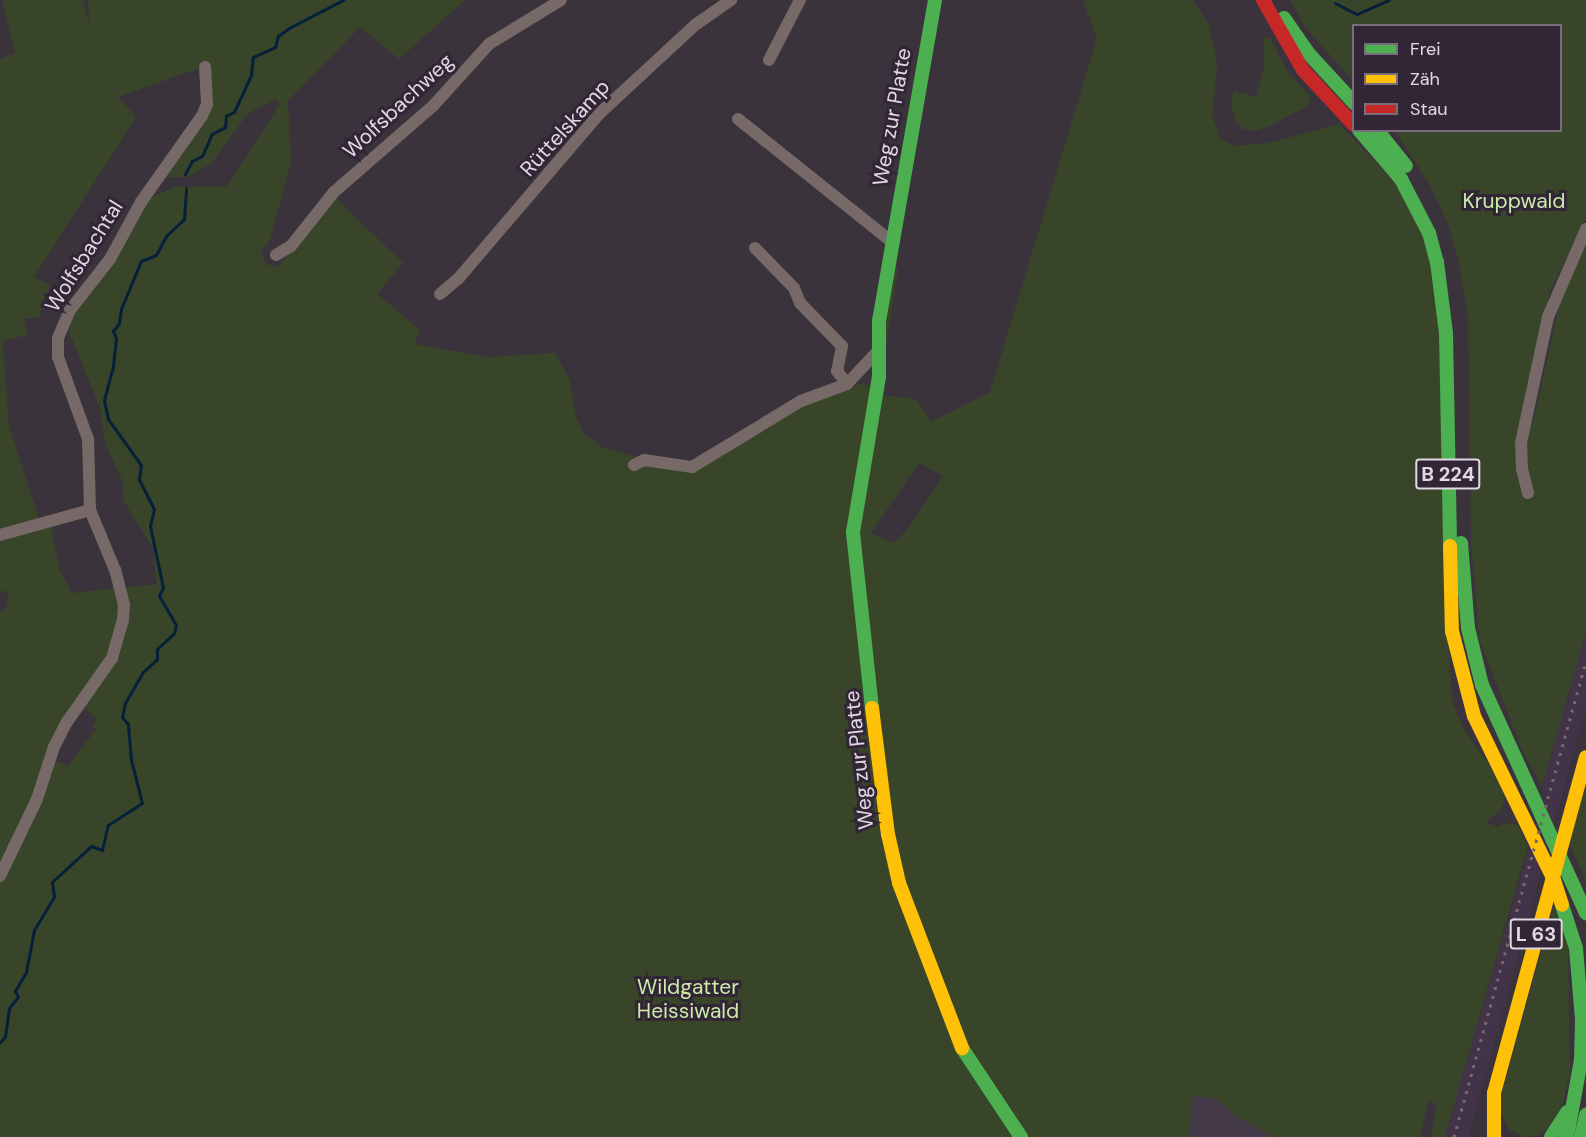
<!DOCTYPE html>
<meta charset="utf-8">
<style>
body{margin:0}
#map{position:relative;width:1586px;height:1137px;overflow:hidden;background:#3a333c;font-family:"DM Sans",sans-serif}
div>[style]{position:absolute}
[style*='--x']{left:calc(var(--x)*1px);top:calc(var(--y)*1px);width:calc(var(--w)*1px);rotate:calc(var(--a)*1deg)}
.commercial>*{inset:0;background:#443948}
.built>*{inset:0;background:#423348}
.green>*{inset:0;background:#394529}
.stream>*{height:3px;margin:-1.5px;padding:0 1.5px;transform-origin:1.5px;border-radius:1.5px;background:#062039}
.street>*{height:12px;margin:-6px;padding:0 6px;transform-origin:6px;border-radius:6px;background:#766967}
.fast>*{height:14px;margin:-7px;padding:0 7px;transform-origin:7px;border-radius:7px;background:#4caf50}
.slow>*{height:14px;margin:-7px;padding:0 7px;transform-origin:7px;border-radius:7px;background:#ffc107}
.jam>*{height:14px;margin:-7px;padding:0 7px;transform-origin:7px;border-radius:7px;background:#c62828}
.rail>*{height:3px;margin-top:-1.5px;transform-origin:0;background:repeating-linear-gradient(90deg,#73696c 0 3px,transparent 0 9px)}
span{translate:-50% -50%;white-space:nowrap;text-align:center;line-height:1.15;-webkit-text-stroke:6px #312536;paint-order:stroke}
.shield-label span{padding:2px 4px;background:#312536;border:2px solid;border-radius:4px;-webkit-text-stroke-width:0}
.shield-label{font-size:20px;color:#e0d8e3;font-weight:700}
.street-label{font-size:21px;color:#e0d8e3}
.park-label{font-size:21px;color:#cbeba8}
.legend{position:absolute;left:1352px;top:24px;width:210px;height:108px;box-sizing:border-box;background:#312536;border:2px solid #776d7b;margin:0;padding:8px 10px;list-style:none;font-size:18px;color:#e0d8e3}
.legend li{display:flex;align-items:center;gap:12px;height:30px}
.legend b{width:30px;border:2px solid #776d7b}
</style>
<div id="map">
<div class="commercial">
<div style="clip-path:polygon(1193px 1096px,1216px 1099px,1236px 1116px,1274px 1137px,1189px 1137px)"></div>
</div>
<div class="built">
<div style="clip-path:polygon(1586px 632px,1586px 708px,1471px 1129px,1469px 1137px,1445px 1137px,1545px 794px,1542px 787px)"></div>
</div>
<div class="green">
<div style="clip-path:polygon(evenodd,2px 0,83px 0,89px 24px,88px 0,465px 0,399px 59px,360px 27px,288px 101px,291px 163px,270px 239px,261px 253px,267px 265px,278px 266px,335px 197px,403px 263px,377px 294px,420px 330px,415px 344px,487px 357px,555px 353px,570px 380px,576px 417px,584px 433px,601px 447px,691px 472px,804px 404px,864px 383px,881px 395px,916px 399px,931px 422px,990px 392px,1097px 38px,1083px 0,1193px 0,1209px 25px,1215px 52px,1217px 70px,1212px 115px,1220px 138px,1235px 146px,1268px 143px,1339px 124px,1398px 186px,1417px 218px,1438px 293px,1445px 612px,1453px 704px,1464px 730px,1494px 772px,1505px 799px,1501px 809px,1486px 822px,1498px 827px,1506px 823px,1517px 824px,1528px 846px,1445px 1137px,1431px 1137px,1436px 1104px,1428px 1101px,1420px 1137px,1274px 1137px,1236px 1116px,1216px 1099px,1193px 1096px,1189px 1137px,0 1137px,0 613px,7px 605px,8px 590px,0 593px,0 538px,51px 523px,59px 569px,72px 593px,157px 584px,153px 548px,123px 500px,123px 482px,105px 443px,100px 408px,68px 329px,78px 305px,149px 199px,174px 187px,227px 186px,280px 104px,276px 99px,248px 113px,211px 164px,187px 177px,166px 177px,209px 115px,208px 65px,118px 97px,136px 117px,34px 277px,50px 285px,39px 317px,24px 319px,27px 335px,3px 341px,9px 426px,40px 522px,0 533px,0 59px,15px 53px,2px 0,919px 463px,943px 476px,905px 532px,893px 543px,871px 533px,919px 463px,2px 0,76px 701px,97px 719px,92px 726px,96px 729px,68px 766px,47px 757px,76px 701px)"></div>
<div style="clip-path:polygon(1290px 0,1586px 0,1586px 218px,1550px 292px,1521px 420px,1533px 423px,1563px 289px,1586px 245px,1586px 632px,1542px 787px,1522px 750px,1479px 638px,1471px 544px,1468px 318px,1458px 260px,1449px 227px,1431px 187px,1395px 131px,1560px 130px,1560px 26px,1354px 26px,1353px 81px,1305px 27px)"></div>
<div style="clip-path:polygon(1269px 37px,1289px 74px,1311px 97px,1309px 105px,1270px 126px,1254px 131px,1242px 129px,1235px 120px,1231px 105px,1234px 91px,1256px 97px,1264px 67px,1264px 38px)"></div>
<div style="clip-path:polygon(892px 268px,898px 268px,886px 345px,883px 322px)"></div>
<div style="clip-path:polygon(1586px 785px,1586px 881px,1569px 843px)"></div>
<div style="clip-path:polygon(1554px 905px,1568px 940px,1570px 1074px,1562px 1106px,1550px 1126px,1539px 1135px,1525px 1137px,1510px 1130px,1501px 1115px,1501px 1096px)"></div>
</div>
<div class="stream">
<div style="--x:1335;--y:3;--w:25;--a:27"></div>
<div style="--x:1357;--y:14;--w:35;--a:-24"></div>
<div style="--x:185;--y:174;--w:15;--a:-62"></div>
<div style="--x:192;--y:161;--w:11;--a:-27"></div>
<div style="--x:202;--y:156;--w:24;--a:-66"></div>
<div style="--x:212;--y:134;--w:15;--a:-28"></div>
<div style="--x:225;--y:127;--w:11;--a:-85"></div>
<div style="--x:226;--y:116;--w:9;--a:-27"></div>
<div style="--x:234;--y:112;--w:41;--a:-65.3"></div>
<div style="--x:251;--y:75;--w:18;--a:-84"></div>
<div style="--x:253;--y:57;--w:24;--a:-24"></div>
<div style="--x:275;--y:47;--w:11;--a:-75"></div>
<div style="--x:278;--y:36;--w:14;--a:-36"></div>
<div style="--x:289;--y:28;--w:61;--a:-27.4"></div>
<div style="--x:0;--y:1042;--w:7;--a:-45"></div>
<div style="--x:5;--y:1037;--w:29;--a:-82"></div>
<div style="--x:9;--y:1008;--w:14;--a:-51"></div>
<div style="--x:18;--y:997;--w:7;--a:-117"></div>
<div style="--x:15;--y:991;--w:22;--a:-60"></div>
<div style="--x:26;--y:972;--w:43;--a:-79.2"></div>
<div style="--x:34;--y:930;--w:39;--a:-59"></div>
<div style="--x:54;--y:897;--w:15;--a:-98"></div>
<div style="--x:52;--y:882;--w:53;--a:-42.7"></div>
<div style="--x:91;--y:846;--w:12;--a:20"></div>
<div style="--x:102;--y:850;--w:26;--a:-77"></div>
<div style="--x:108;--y:825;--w:40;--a:-32.9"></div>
<div style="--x:142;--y:803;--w:44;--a:-104.3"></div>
<div style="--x:131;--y:760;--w:36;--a:-95"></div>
<div style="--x:128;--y:724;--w:9;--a:-131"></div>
<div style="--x:122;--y:717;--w:14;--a:-78"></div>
<div style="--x:125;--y:703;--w:36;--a:-60"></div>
<div style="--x:143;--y:672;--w:19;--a:-43"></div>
<div style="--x:157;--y:659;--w:10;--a:-90"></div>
<div style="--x:157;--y:649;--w:23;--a:-43"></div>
<div style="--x:174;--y:633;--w:8;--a:-76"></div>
<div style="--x:176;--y:625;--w:34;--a:-120"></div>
<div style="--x:159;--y:595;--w:8;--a:-60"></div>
<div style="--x:163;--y:588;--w:63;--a:-101.8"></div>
<div style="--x:150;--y:526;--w:17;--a:-77"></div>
<div style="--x:154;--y:509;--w:34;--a:-117"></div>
<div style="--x:139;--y:479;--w:14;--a:-82"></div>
<div style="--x:141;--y:465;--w:57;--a:-125.7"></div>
<div style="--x:108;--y:419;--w:19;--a:-102"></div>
<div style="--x:104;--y:400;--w:35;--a:-75"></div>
<div style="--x:113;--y:366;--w:28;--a:-84"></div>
<div style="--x:116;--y:338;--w:8;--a:-113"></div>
<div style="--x:113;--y:331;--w:10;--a:-53"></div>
<div style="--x:119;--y:323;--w:14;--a:-82"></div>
<div style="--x:121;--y:309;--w:52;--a:-67.4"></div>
<div style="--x:141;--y:261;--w:16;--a:-22"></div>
<div style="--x:156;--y:255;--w:21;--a:-62"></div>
<div style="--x:166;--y:236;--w:25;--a:-43"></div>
<div style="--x:184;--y:219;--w:31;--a:-86"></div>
</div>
<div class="street">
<div style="--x:769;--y:60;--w:68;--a:-62.7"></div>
<div style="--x:738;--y:119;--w:196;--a:38.6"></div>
<div style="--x:755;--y:248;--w:56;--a:45.7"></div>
<div style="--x:794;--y:288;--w:16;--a:68"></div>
<div style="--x:800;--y:303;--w:60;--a:45.7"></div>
<div style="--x:842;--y:346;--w:25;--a:101"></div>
<div style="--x:837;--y:371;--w:16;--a:52"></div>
<div style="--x:276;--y:255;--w:17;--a:-31"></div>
<div style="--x:291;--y:246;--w:69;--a:-51.5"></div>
<div style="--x:334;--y:192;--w:131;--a:-41"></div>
<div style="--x:433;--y:106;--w:84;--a:-47.9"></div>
<div style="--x:489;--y:44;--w:84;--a:-31.4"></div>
<div style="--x:440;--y:294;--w:23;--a:-40"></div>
<div style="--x:458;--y:279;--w:218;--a:-49.5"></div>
<div style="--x:600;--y:113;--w:129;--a:-42.8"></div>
<div style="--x:695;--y:25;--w:44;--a:-34.8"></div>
<div style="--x:634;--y:465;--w:11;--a:-27"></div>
<div style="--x:644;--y:460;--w:49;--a:8.3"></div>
<div style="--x:692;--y:467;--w:127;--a:-31.2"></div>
<div style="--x:801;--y:401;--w:49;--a:-20.3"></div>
<div style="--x:847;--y:384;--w:45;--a:-46.8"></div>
<div style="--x:1528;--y:493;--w:25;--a:-104"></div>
<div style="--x:1522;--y:469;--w:26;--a:-92"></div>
<div style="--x:1521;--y:443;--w:129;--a:-77.9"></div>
<div style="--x:1548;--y:317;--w:96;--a:-66.6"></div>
<div style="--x:0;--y:535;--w:93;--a:-15.5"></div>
<div style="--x:0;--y:876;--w:85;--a:-64.3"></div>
<div style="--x:37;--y:799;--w:55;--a:-71.9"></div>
<div style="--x:54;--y:747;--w:28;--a:-63"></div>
<div style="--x:67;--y:722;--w:78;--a:-54.9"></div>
<div style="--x:112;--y:658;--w:40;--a:-74"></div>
<div style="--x:123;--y:620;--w:15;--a:-86"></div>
<div style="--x:124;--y:605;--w:36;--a:-104"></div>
<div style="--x:115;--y:570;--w:65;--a:-112.6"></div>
<div style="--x:90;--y:510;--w:71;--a:-91.6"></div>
<div style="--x:88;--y:439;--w:87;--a:-110.1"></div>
<div style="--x:58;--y:357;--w:19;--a:-90"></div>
<div style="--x:58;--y:338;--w:30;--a:-67"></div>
<div style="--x:70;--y:310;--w:65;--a:-51.9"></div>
<div style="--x:110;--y:259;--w:65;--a:-61.5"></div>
<div style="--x:141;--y:202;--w:105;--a:-54.7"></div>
<div style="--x:202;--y:116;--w:13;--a:-67"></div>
<div style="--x:207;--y:104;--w:37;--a:-93"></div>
</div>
<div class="fast">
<div style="--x:1284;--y:18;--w:44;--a:55.2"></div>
<div style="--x:1309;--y:54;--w:67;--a:47.4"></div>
<div style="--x:1359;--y:130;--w:65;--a:49.4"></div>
<div style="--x:1401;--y:179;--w:61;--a:62.6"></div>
<div style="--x:1429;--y:233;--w:30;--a:75"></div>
<div style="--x:1437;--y:262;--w:72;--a:82.8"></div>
<div style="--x:1446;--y:333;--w:213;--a:88.9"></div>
<div style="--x:1377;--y:130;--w:46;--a:51.1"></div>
<div style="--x:1461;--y:543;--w:85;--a:85.3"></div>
<div style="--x:1468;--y:628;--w:59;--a:76.2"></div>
<div style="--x:1482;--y:685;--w:251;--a:65.5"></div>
<div style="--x:872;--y:708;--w:177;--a:-96.2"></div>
<div style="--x:853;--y:532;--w:157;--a:-80.5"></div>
<div style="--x:879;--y:377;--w:56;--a:-90"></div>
<div style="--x:879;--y:321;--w:326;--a:-80.1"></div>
<div style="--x:1562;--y:905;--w:45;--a:72"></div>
<div style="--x:1576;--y:948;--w:72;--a:85.2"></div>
<div style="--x:1582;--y:1020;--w:40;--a:91.4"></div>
<div style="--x:1581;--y:1060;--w:78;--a:100.3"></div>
<div style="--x:962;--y:1048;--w:107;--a:56.5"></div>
<div style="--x:1551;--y:1137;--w:30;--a:-57"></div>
<div style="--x:1581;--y:1137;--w:23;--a:-77"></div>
</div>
<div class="slow">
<div style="--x:1450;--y:546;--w:85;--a:88.7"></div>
<div style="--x:1452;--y:631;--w:88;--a:75.5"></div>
<div style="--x:1474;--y:716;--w:182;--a:64"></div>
<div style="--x:1554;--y:880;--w:26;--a:72"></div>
<div style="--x:872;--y:708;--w:127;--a:82.8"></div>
<div style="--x:888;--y:834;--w:50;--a:77.3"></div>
<div style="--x:899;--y:883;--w:177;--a:69.1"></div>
<div style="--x:1494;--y:1137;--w:44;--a:-90"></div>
<div style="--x:1494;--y:1093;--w:348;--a:-74.7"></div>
</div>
<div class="jam">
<div style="--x:1263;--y:0;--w:81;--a:60.3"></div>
<div style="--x:1303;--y:70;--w:75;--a:47.2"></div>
</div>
<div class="rail">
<div style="--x:1454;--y:1137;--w:493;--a:-74.5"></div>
</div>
<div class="shield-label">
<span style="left:1448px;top:474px">B 224</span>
<span style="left:1536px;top:934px">L 63</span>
</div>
<div class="street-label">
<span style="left:398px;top:106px;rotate:-43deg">Wolfsbachweg</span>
<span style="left:892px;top:117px;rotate:-80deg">Weg zur Platte</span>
<span style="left:565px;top:128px;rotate:-48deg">Rüttelskamp</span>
<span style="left:84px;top:256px;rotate:-58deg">Wolfsbachtal</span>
<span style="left:859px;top:760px;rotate:-96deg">Weg zur Platte</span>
</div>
<div class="park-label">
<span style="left:1514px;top:201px">Kruppwald</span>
<span style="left:688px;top:999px">Wildgatter<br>Heissiwald</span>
</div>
<ul class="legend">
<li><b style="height:8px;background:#4caf50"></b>Frei</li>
<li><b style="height:8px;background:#ffc107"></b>Zäh</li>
<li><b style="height:8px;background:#c62828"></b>Stau</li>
</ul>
</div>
